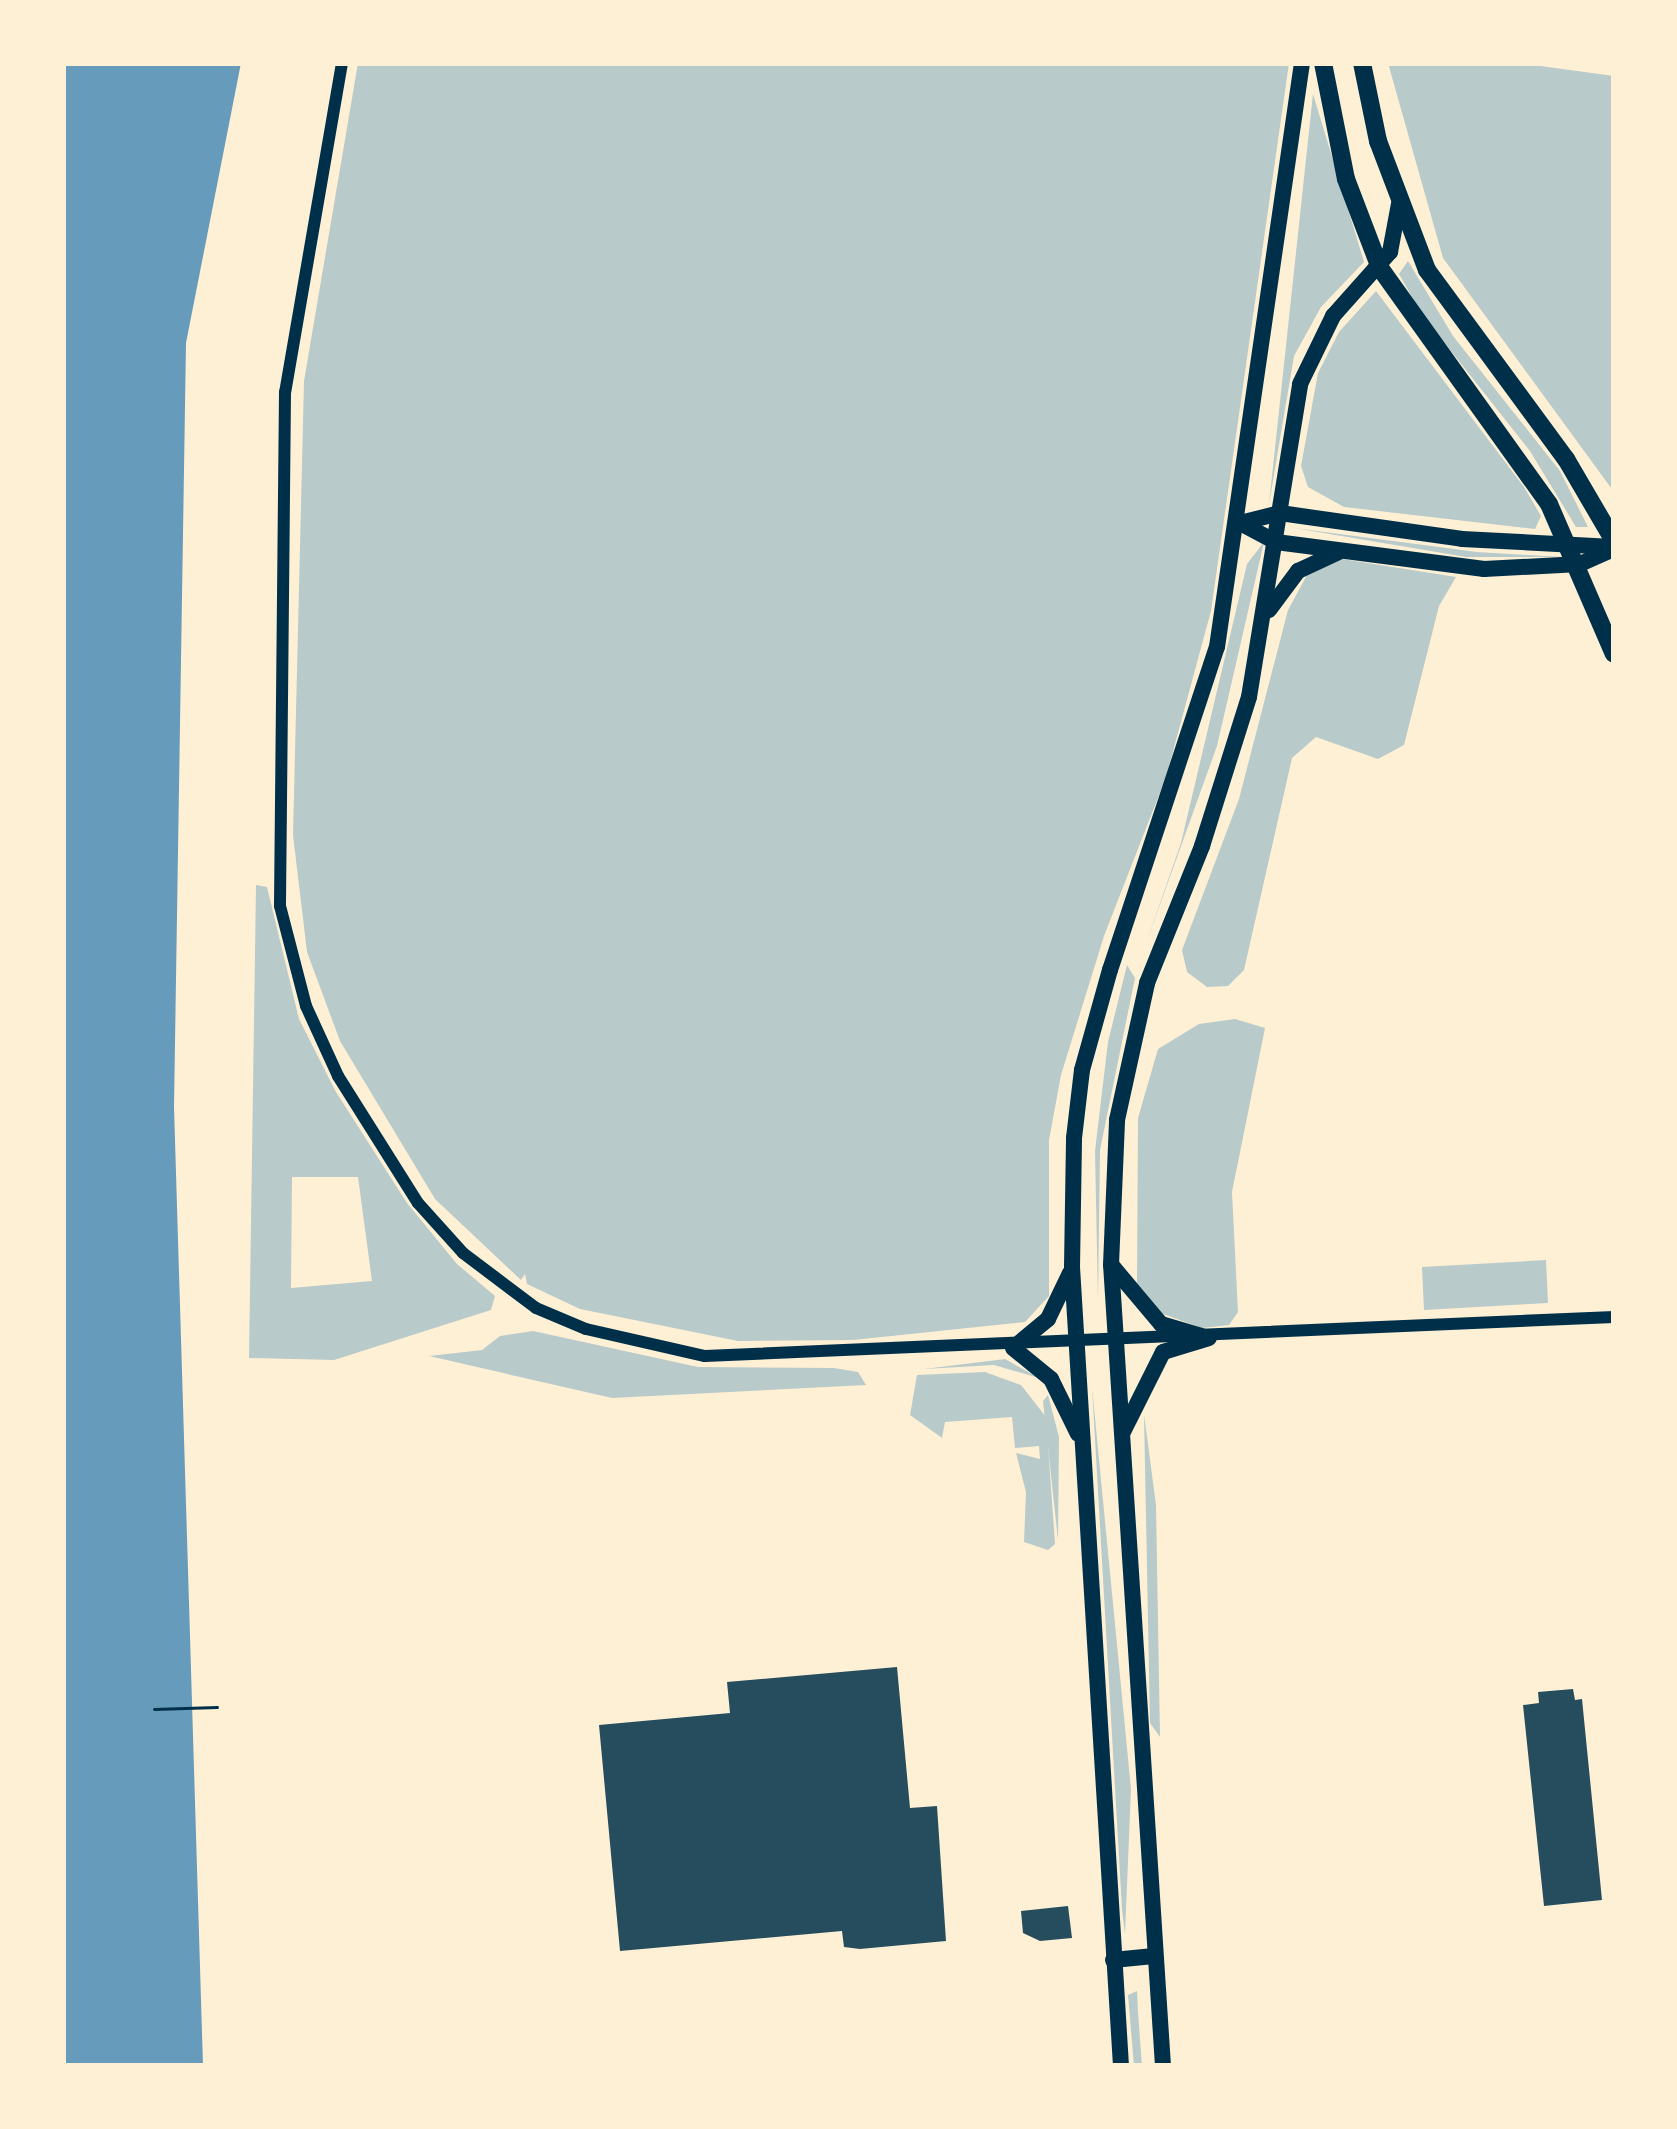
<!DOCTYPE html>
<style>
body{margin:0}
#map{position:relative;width:1677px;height:2129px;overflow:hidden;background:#fdf0d5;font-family:Spectral,serif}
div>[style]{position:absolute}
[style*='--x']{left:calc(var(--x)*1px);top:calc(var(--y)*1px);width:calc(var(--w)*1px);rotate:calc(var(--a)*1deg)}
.green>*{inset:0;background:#b9caca}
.water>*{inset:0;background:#669bbc}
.building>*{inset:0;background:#264d5e}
.path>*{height:3px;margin:-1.5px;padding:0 1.5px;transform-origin:1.5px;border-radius:1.5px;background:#003049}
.minor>*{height:12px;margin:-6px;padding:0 6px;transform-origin:6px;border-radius:6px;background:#003049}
.secondary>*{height:16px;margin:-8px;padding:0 8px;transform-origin:8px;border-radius:8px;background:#003049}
.primary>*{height:18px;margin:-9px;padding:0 9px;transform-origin:9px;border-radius:9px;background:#003049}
span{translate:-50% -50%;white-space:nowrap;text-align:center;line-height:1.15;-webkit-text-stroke:9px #fdf0d5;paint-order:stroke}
.frame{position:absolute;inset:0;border:66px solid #fdf0d5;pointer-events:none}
</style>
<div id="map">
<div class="green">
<div style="clip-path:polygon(358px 63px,1289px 63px,1211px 611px,1166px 777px,1104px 936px,1061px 1075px,1049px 1140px,1049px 1296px,1025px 1322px,853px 1340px,738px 1341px,580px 1309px,527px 1284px,525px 1274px,521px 1280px,435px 1199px,340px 1041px,307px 952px,293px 835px,304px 381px)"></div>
<div style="clip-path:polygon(1388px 63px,1518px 63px,1614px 76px,1614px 492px,1443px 258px)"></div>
<div style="clip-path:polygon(1313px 94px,1364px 262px,1321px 307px,1294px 356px,1269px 504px)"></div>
<div style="clip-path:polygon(1408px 261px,1453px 336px,1560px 471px,1588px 527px,1576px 527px,1530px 451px,1421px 313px,1399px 274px)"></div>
<div style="clip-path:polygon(1376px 291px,1524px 487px,1541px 516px,1535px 529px,1344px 507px,1308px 487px,1301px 466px,1318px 373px,1339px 332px)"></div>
<div style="clip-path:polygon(1294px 528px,1477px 552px,1562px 557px,1466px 557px)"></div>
<div style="clip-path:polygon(1264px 542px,1217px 746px,1144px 949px,1181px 843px,1247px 564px)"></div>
<div style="clip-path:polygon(1342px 559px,1456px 577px,1439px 606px,1404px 745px,1378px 759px,1316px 737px,1292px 758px,1244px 970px,1228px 986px,1207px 987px,1187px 972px,1182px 950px,1239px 799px,1288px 610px,1307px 575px)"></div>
<div style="clip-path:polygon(evenodd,256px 885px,267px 887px,299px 1019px,336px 1092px,407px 1203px,457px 1264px,495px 1296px,491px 1310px,334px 1360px,249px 1358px,256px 885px,292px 1177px,358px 1177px,372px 1281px,291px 1288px,292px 1177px)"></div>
<div style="clip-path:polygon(1127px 965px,1135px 978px,1100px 1150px,1098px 1301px,1095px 1151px,1108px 1042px)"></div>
<div style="clip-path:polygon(1235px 1019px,1265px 1028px,1232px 1192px,1238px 1312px,1229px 1325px,1202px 1328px,1163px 1314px,1137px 1283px,1138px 1118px,1158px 1049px,1199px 1024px)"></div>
<div style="clip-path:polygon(1546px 1260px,1548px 1303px,1424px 1310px,1422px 1267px)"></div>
<div style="clip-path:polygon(533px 1331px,698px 1367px,834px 1368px,858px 1372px,866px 1385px,612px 1398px,429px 1356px,482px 1350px,500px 1336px)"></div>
<div style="clip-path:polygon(1005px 1359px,1039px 1378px,994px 1365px,924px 1369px)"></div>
<div style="clip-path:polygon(985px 1372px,1021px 1385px,1046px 1417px,1055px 1544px,1048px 1550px,1024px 1542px,1026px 1492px,1016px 1453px,1040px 1459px,1039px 1446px,1015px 1448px,1012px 1417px,945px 1422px,942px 1438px,910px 1415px,917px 1375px)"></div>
<div style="clip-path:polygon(1092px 1387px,1131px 1789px,1125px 1934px,1122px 1909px)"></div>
<div style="clip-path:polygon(1048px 1395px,1059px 1437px,1058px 1540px,1043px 1401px)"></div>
<div style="clip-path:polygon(1144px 1414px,1156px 1505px,1160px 1737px,1150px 1723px)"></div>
<div style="clip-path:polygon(1137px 1991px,1138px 2012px,1142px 2066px,1134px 2066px,1128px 1995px)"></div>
</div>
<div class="water">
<div style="clip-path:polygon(63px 63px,241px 63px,186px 343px,174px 1107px,203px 2066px,63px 2066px)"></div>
</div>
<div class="building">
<div style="clip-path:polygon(897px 1667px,910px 1808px,937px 1806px,946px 1941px,860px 1949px,844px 1947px,842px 1931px,620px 1951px,599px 1725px,730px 1713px,727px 1682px)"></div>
<div style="clip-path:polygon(1573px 1689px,1575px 1700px,1582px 1699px,1602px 1900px,1544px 1906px,1523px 1705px,1539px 1703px,1538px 1692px)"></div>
<div style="clip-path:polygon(1068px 1906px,1072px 1938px,1040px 1941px,1023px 1933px,1021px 1911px)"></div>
</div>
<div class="path">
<div style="--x:154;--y:1709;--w:63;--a:-1.8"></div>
</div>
<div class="minor">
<div style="--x:342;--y:63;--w:334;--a:99.8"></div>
<div style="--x:285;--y:392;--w:514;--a:90.56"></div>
<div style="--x:280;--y:906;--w:103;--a:75.4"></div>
<div style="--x:306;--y:1006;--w:77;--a:65.4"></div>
<div style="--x:338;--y:1076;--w:150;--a:57.8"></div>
<div style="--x:418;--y:1203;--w:67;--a:48"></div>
<div style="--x:463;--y:1253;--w:91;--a:37"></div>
<div style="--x:536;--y:1308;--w:54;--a:22.8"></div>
<div style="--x:586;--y:1329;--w:122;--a:12.8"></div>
<div style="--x:705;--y:1356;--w:910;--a:-2.46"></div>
</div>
<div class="secondary">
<div style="--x:1240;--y:523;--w:41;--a:27.8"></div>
<div style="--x:1276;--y:542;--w:210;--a:7.4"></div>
<div style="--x:1484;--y:569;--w:96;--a:-3"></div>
<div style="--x:1580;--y:564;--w:37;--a:-24"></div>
<div style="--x:1240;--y:523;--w:41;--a:-14"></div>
<div style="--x:1280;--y:513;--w:184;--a:8.1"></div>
<div style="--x:1462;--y:539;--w:151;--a:3"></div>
<div style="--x:1269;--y:610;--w:49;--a:-53.4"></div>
<div style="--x:1298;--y:571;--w:45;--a:-24.9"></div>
<div style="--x:1113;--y:1267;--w:75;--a:49.9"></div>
<div style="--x:1161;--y:1324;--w:43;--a:16.3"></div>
<div style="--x:1070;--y:1273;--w:51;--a:115.6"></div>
<div style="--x:1048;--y:1319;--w:45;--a:140.4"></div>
<div style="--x:1013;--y:1348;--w:49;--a:39.2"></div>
<div style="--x:1051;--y:1379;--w:61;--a:63.9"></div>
<div style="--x:1123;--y:1432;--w:89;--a:-63.4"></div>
<div style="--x:1163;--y:1352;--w:48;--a:-16.9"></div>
<div style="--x:1113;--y:1960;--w:41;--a:-5.6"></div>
<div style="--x:1121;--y:2066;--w:801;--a:-93.51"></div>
<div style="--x:1072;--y:1267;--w:129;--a:-89.1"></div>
<div style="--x:1074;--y:1138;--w:68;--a:-83.3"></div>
<div style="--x:1082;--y:1070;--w:104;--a:-74.4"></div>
<div style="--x:1110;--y:970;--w:340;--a:-71.7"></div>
<div style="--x:1217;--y:647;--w:590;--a:-81.72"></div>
<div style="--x:1163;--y:2066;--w:803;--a:-93.71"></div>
<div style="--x:1111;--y:1265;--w:145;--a:-87.6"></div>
<div style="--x:1117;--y:1120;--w:140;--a:-77.6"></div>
<div style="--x:1147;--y:983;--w:148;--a:-68.1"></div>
<div style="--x:1202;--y:846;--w:156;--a:-72.5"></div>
<div style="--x:1249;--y:697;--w:317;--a:-80.7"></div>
<div style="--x:1300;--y:384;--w:76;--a:-64.1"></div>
<div style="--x:1333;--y:316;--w:86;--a:-48.3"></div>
<div style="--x:1390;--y:252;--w:49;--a:-79.4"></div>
</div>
<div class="primary">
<div style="--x:1323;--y:63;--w:118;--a:78.8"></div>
<div style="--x:1346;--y:179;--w:95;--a:69.1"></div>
<div style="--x:1380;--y:268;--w:290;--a:54.4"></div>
<div style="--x:1549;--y:504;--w:163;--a:66.6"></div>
<div style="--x:1362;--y:63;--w:80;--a:78.4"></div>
<div style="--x:1378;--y:141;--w:138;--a:69.2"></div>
<div style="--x:1427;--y:270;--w:235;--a:53.7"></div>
<div style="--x:1566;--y:459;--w:95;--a:59.7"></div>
</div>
<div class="frame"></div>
</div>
